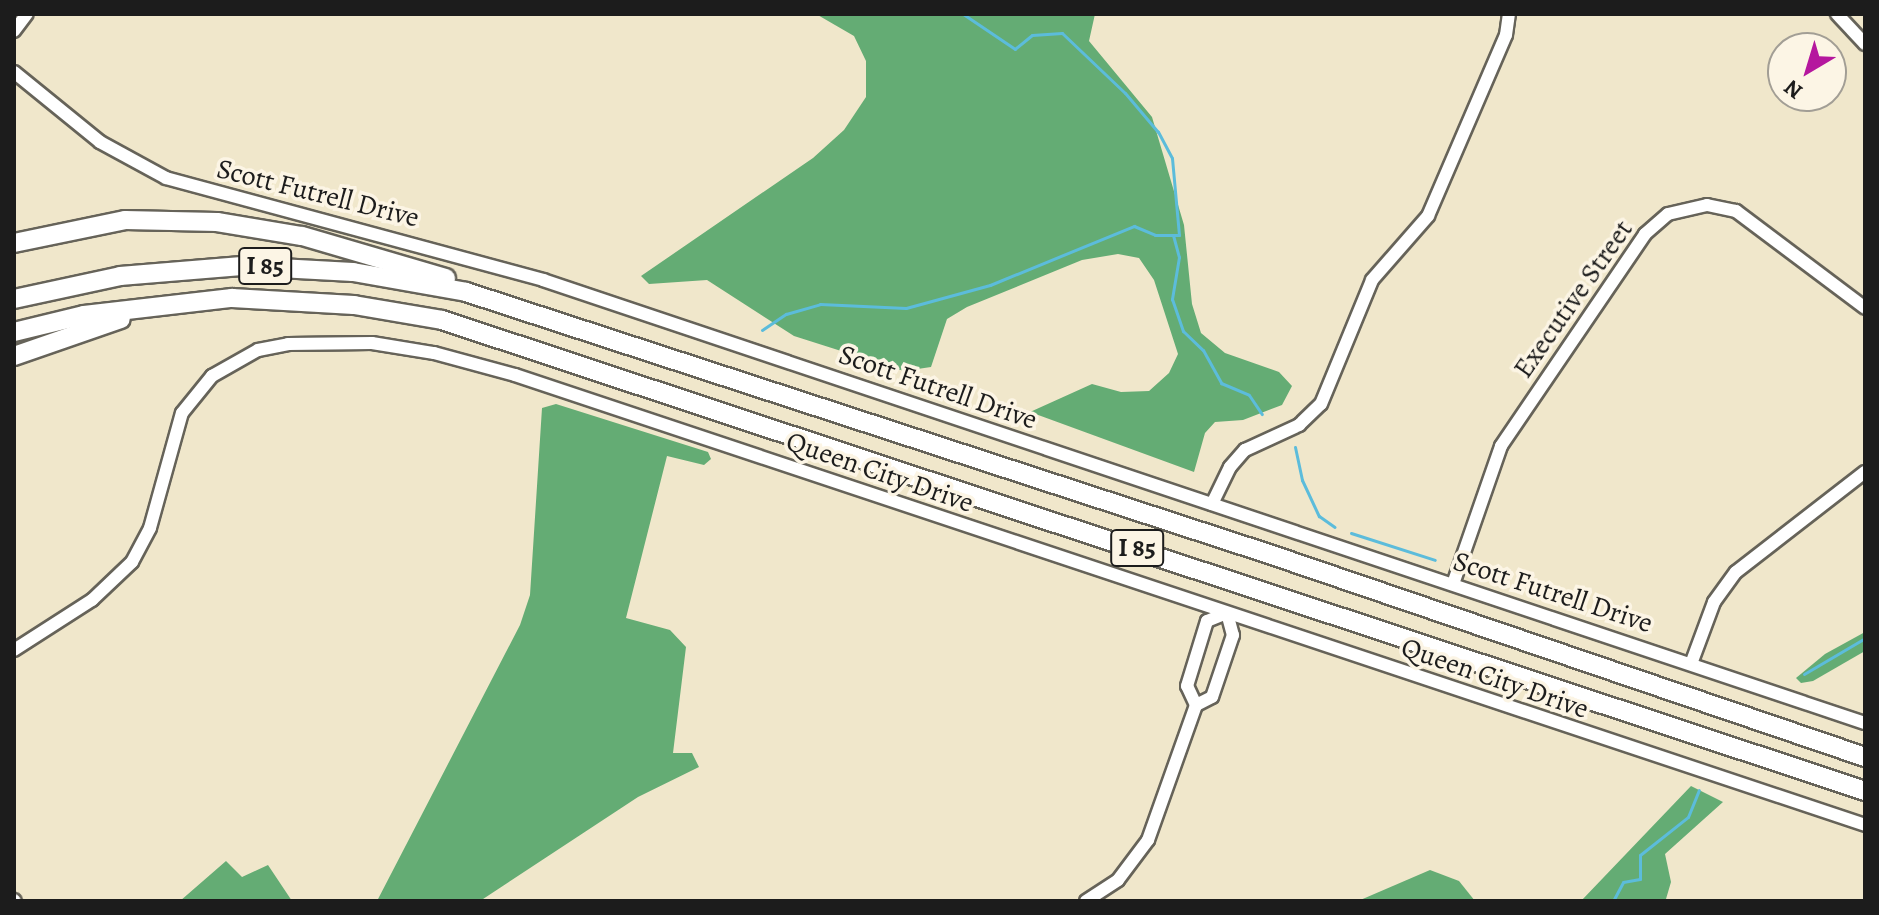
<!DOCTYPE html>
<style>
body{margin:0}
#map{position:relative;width:1879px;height:915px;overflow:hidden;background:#f0e7cb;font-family:Alegreya,serif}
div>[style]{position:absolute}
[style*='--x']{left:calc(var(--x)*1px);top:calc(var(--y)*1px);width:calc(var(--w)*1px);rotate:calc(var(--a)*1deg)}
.forest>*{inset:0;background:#64ac74}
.stream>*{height:3px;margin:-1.5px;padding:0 1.5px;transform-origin:1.5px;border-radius:1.5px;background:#5cbcdb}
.roads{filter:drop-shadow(2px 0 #666359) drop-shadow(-2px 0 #666359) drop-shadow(0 2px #666359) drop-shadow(0 -2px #666359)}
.minor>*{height:12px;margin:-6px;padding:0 6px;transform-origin:6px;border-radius:6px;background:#fff}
.highway>*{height:18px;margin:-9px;padding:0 9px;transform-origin:9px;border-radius:9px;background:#fff}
span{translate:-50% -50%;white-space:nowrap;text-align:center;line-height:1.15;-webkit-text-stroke:7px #fcf5e5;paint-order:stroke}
.shield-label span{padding:2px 6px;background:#fcf5e5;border:2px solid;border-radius:6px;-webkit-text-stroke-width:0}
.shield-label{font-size:26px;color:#1c1c1c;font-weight:700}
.street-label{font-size:28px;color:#1c1c1c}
.frame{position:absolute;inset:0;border:16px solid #1c1c1c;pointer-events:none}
.north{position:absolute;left:1767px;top:32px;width:80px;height:80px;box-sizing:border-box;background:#fcf5e5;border:2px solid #a29e95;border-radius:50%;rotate:218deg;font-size:22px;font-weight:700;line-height:32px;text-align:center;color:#1c1c1c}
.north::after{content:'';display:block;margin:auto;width:28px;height:36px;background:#b5179e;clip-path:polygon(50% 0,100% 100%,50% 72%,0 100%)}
</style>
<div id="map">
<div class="forest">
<div style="clip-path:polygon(816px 14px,1095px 14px,1089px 41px,1152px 117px,1184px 225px,1192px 304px,1201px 333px,1225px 353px,1279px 372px,1292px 386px,1282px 405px,1243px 420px,1215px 422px,1205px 433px,1194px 472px,1030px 412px,1092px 384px,1121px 392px,1149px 391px,1169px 373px,1178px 354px,1154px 280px,1139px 258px,1118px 254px,1082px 260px,967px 307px,947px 319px,931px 367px,904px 371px,794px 336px,707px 280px,649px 284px,641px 276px,813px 158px,844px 130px,866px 97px,866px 61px,854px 36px)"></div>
<div style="clip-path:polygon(556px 404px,708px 452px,711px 459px,704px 465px,667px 456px,626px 618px,670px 630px,686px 647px,673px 753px,692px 753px,699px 767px,638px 797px,480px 901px,377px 901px,520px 625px,530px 595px,542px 408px)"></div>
<div style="clip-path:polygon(1865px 632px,1865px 651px,1813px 681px,1801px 683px,1796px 678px,1825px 654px)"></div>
<div style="clip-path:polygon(1691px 786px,1723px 802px,1665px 854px,1671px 882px,1666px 899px,1581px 901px)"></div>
<div style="clip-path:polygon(226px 861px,242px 877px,268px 865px,292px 901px,180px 901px)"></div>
<div style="clip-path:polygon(1430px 870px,1459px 881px,1475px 901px,1358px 901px)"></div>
</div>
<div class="stream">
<div style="--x:1173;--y:235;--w:23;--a:75"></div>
<div style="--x:1179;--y:257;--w:43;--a:99.5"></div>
<div style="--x:1172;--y:299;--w:34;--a:71"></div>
<div style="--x:1183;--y:331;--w:28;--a:44"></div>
<div style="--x:1203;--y:350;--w:38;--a:61"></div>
<div style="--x:1221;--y:383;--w:30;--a:23"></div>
<div style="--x:1249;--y:395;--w:23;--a:56"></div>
<div style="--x:762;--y:330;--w:29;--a:-34"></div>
<div style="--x:786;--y:314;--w:35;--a:-16"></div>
<div style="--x:820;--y:304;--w:86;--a:2.7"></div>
<div style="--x:906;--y:308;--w:87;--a:-15.3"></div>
<div style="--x:990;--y:285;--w:156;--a:-22.3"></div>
<div style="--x:1134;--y:226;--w:23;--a:23"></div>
<div style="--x:1155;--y:235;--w:24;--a:0"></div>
<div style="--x:1179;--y:235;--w:77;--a:-95.2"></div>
<div style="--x:1172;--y:158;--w:30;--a:-118"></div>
<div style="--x:1158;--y:132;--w:51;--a:-130.2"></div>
<div style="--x:1125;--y:93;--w:87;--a:-136.4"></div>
<div style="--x:1062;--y:33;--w:30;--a:176"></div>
<div style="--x:1032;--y:35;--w:22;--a:141"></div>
<div style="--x:1015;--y:49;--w:63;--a:-146.1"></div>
<div style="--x:1295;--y:447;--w:34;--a:78"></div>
<div style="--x:1302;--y:480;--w:40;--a:65"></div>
<div style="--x:1319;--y:516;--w:19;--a:35"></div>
<div style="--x:1351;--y:533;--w:88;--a:17.8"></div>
<div style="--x:1804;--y:674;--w:71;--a:-30.5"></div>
<div style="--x:1613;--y:901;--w:21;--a:-62"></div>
<div style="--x:1623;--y:882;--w:17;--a:-10"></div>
<div style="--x:1640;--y:879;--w:24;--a:-90"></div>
<div style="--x:1640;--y:855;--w:61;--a:-38.4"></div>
<div style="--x:1688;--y:817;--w:29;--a:-68"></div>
</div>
<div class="roads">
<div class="minor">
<div style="--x:1837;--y:14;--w:41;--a:47"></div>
<div style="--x:14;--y:31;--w:21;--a:-53"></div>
<div style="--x:14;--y:72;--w:111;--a:39.1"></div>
<div style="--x:100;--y:142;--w:75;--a:28.6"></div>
<div style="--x:166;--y:178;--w:391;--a:15.1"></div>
<div style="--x:543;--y:280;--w:1394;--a:18.53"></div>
<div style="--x:1212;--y:504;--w:41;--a:-64.1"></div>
<div style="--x:1230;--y:467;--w:23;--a:-49"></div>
<div style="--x:1245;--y:450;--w:60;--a:-24.8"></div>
<div style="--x:1299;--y:425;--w:30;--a:-44"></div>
<div style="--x:1321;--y:404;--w:134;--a:-67.6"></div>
<div style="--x:1372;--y:280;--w:85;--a:-48.8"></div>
<div style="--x:1428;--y:216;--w:197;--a:-66.7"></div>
<div style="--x:1506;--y:35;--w:21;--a:-82"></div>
<div style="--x:1453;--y:584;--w:146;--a:-70.8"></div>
<div style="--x:1501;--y:446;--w:256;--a:-55.8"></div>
<div style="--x:1645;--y:234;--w:30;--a:-41"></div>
<div style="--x:1668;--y:214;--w:40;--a:-13"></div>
<div style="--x:1707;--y:205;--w:30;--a:12"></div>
<div style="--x:1736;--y:211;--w:161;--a:36.9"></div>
<div style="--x:14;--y:650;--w:93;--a:-32.7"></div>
<div style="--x:92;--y:600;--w:55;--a:-43.5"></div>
<div style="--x:132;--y:562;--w:38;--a:-62"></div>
<div style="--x:150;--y:528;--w:119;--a:-74.5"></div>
<div style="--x:182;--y:413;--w:48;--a:-51"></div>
<div style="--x:212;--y:376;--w:53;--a:-29.5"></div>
<div style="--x:258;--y:350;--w:31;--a:-11"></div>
<div style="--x:288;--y:344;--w:84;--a:-0.7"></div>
<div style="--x:372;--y:343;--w:63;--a:9.2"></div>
<div style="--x:434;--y:353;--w:84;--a:15.2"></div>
<div style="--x:515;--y:375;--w:1423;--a:18.43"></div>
<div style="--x:1691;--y:664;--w:66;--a:-69.6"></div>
<div style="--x:1714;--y:602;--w:37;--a:-54"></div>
<div style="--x:1736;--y:572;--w:163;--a:-37.8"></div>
<div style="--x:14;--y:900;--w:1;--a:45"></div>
<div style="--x:1086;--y:901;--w:38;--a:-33"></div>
<div style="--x:1118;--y:880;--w:50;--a:-53.1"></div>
<div style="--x:1148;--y:840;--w:143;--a:-70.4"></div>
<div style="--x:1196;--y:705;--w:21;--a:-115"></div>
<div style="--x:1187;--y:686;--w:68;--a:-72.9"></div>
<div style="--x:1207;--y:621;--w:22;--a:-22"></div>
<div style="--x:1227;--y:613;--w:23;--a:75"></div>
<div style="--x:1233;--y:635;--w:65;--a:108.7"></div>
<div style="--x:1212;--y:697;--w:18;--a:153"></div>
</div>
<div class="highway">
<div style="--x:14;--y:243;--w:113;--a:-11.7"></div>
<div style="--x:125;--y:220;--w:92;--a:1.2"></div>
<div style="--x:217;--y:222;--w:86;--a:9.4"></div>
<div style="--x:302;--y:236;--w:150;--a:16.3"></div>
<div style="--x:14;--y:299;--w:108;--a:-12.2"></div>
<div style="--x:120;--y:276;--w:122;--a:-4.7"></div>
<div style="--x:242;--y:266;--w:111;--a:3.1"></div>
<div style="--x:353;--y:272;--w:115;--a:10"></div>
<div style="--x:466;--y:292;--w:845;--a:18.07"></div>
<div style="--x:1269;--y:554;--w:630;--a:18.81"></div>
<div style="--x:14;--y:332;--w:72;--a:-13.7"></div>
<div style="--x:84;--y:315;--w:149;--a:-6.6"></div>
<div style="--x:232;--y:298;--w:122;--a:3.3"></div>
<div style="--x:354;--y:305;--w:89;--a:9.7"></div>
<div style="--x:442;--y:320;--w:1499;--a:18.31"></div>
<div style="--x:14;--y:356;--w:113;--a:-19.1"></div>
</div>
</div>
<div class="shield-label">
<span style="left:265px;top:266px">I 85</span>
<span style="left:1137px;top:548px">I 85</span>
</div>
<div class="street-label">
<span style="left:318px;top:193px;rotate:14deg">Scott Futrell Drive</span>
<span style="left:1573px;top:299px;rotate:-55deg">Executive Street</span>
<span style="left:938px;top:387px;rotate:19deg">Scott Futrell Drive</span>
<span style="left:880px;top:472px;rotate:19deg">Queen City Drive</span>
<span style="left:1553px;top:592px;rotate:18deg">Scott Futrell Drive</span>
<span style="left:1495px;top:678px;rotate:19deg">Queen City Drive</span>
</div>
<div class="frame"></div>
<div class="north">N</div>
</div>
